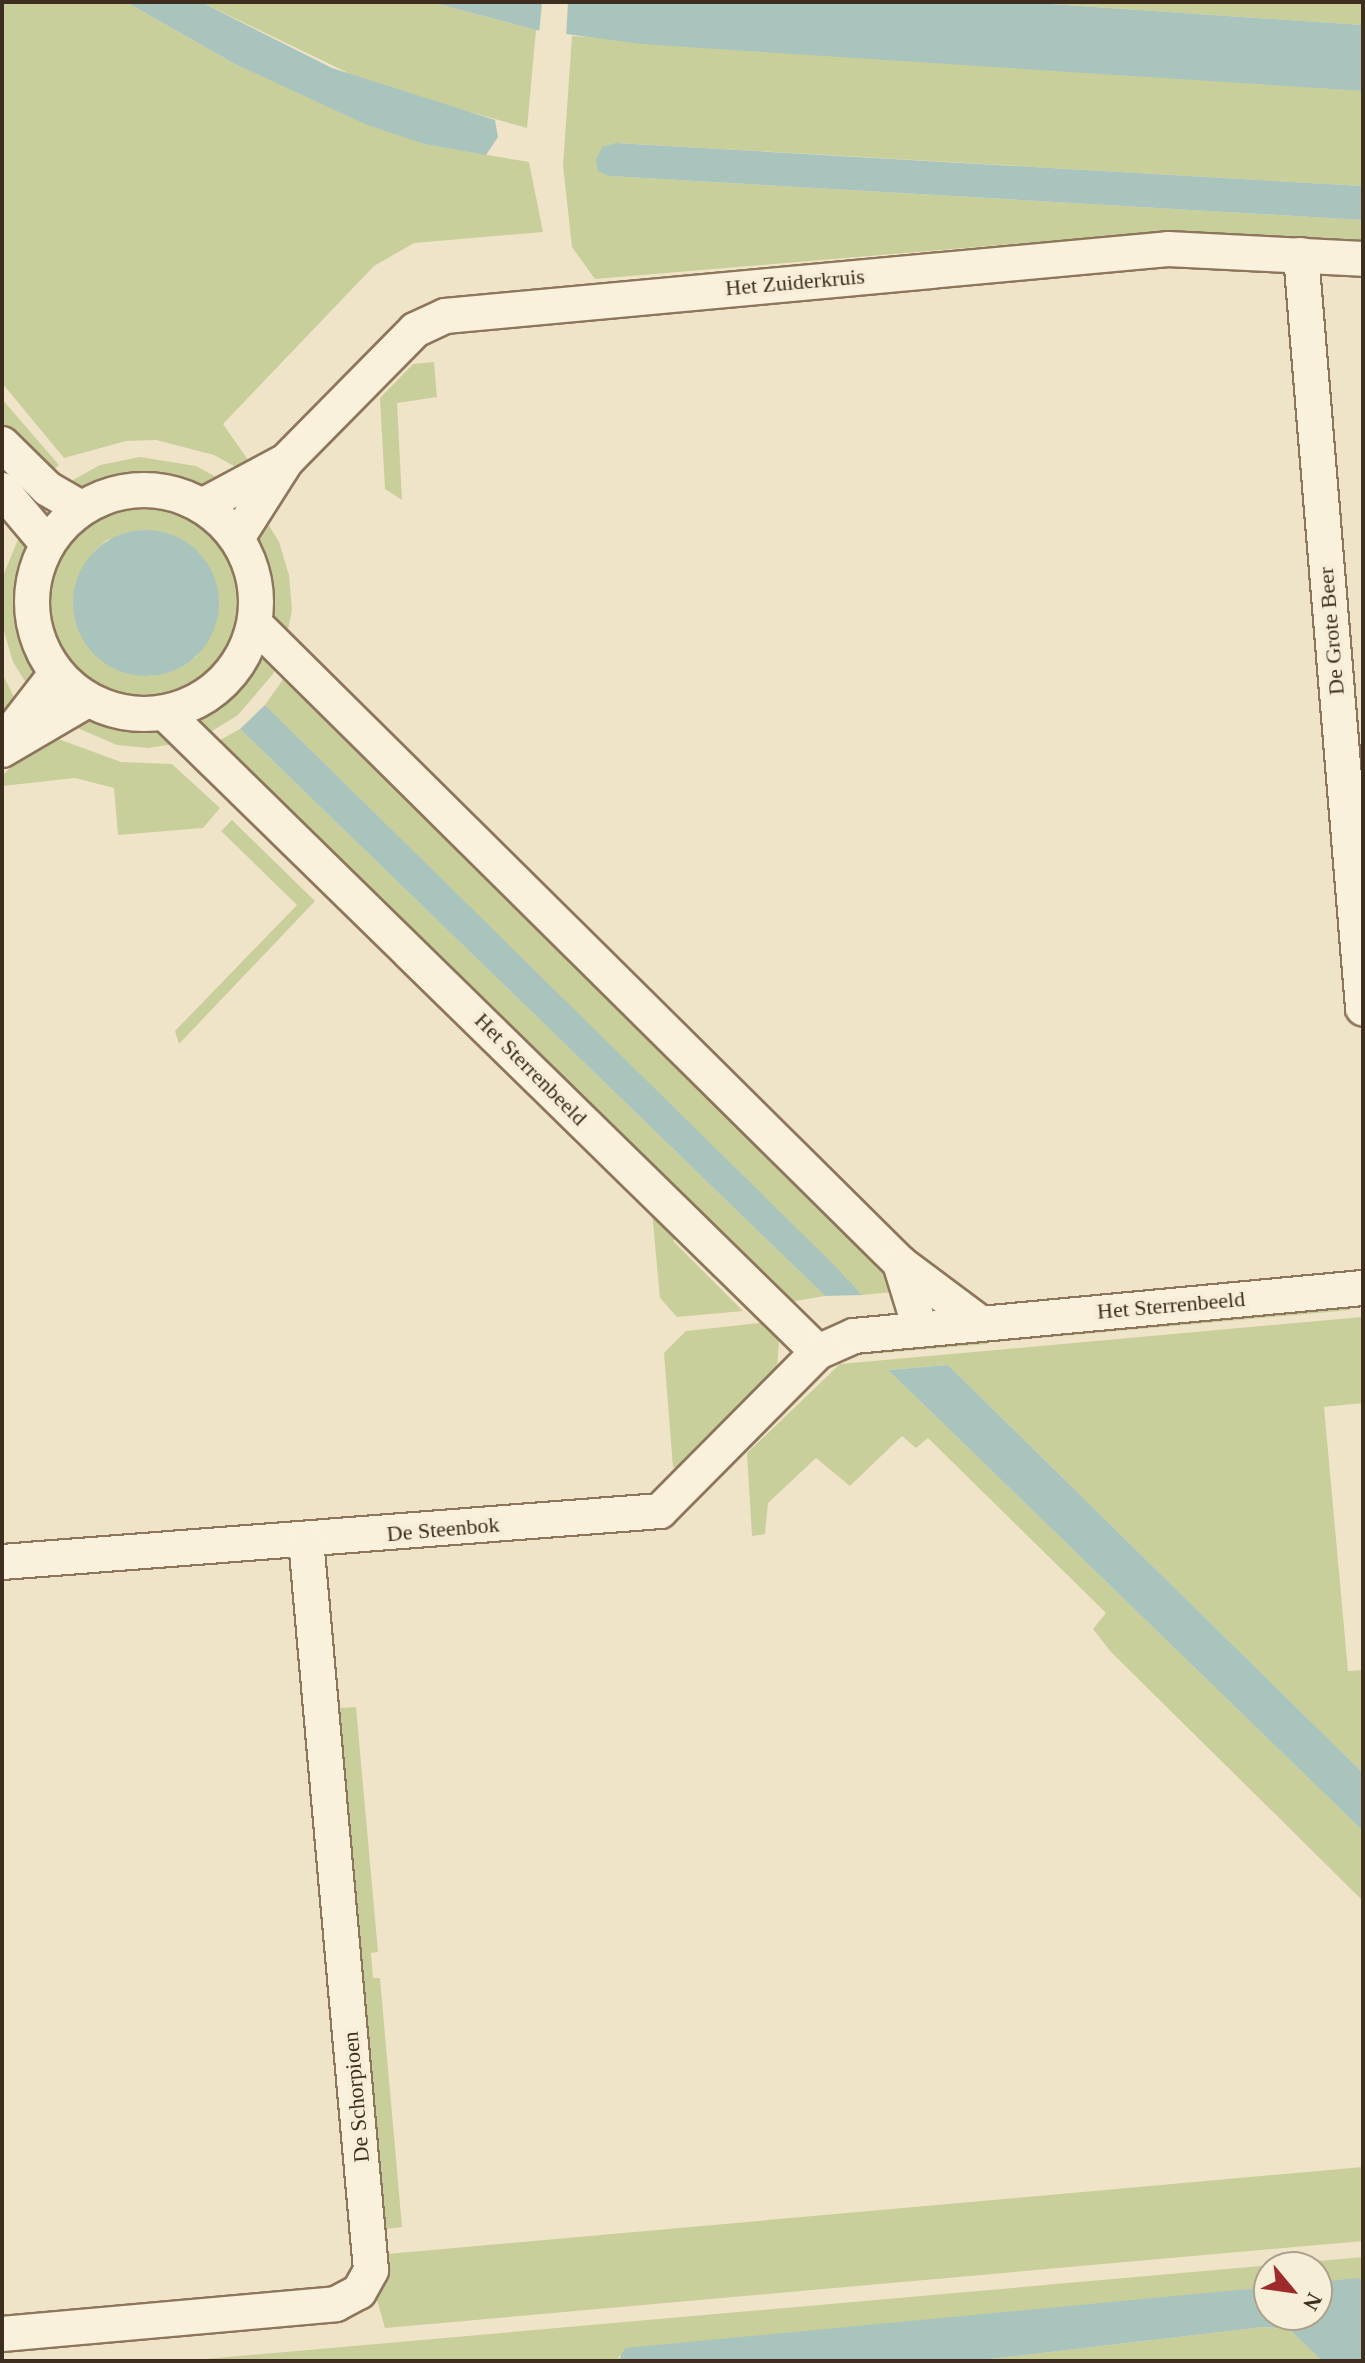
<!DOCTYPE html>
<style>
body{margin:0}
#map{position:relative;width:1365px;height:2363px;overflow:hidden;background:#f0e4c8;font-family:"Times New Roman",serif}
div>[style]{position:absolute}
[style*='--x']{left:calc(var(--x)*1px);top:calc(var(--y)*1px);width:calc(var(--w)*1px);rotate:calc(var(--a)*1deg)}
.green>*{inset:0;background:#c9cf9b}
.water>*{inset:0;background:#a9c4bc}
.round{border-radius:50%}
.pier>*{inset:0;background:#f0e4c8}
.roads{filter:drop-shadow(2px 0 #8d765c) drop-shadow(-2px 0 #8d765c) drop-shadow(0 2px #8d765c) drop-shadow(0 -2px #8d765c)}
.minor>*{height:34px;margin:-17px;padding:0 17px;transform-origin:17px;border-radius:17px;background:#faf1dc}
.minor>.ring{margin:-17px;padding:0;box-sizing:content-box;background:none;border:34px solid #faf1dc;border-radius:50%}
span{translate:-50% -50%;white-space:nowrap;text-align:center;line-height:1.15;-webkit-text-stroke:8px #f7eed8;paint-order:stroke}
.street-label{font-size:22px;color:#3d2e20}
.frame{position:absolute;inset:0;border:4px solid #3d2e20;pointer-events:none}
.north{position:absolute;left:1253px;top:2251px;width:80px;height:80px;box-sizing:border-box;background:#f7eed8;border:2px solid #ada18e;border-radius:50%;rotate:119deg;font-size:22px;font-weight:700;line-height:32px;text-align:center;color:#3d2e20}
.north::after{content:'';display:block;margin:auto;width:28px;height:36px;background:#9e2a2b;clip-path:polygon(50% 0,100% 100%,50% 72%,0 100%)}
</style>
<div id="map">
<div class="green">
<div style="clip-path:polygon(2px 2px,126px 2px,235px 64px,366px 123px,424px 144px,529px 162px,543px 232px,414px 243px,374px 266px,223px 424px,253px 467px,241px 470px,214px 455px,156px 440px,126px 441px,64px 458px,2px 383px)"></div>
<div style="clip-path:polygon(201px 2px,431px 2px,536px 30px,527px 128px,371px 84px)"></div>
<div style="clip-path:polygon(1021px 2px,1363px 2px,1363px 25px)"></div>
<div style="clip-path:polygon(572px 36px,1363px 91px,1363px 186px,617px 143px,609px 176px,1363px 220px,1363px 245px,1143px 233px,595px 279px,572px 247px,563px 166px)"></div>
<div style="clip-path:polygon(434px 362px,437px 397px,397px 403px,402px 500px,385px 489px,380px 398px,413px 364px)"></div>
<div style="clip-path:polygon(2px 399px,59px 465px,46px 477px,2px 436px)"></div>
<div style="clip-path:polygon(140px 457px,196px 466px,231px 485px,199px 491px,144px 481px,90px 490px,62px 486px,100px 465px)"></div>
<div style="clip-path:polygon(evenodd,158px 500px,195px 512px,225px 536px,244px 570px,249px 608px,240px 646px,217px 677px,186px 698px,131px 705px,96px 693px,67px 670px,44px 620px,45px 582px,59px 548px,85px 520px,120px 503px,158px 500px,140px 530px,170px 534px,219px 601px,213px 631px,196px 657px,152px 676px,117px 670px,93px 552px,107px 540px,140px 530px)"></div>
<div style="clip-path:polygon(261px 512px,279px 542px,289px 575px,292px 610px,285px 644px,270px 618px,267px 580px,255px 546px)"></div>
<div style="clip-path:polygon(24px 525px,31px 552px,23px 608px,36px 667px,31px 691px,13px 662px,2px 625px,3px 576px)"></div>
<div style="clip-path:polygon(263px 641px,281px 658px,273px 674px,238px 715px,204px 736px,186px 718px,237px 686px)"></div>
<div style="clip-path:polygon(291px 668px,890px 1270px,893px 1292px,862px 1295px,265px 705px)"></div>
<div style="clip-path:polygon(2px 673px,16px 701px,2px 727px)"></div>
<div style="clip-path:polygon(95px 715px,161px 728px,187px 742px,148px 748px,117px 745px,61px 721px)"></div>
<div style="clip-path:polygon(240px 729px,825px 1296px,778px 1304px,211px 745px)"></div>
<div style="clip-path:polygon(53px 737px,121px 762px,172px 764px,220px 808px,203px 828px,118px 835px,114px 788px,75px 778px,2px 786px,2px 776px,21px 757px)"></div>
<div style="clip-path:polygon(232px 820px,315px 901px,179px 1044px,175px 1031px,297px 905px,221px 831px)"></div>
<div style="clip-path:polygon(652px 1212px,677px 1237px,673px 1241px,743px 1311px,677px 1317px,660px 1298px)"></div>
<div style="clip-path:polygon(1342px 1306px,1351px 1310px,996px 1342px,998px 1334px)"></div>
<div style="clip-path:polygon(1362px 1317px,1363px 1403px,1324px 1407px,1348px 1671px,1363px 1670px,1363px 1773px,948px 1365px,888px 1370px,1363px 1831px,1363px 1901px,1111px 1652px,1093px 1629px,1106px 1613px,928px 1438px,916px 1448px,902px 1436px,850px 1486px,816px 1458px,768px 1503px,765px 1534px,752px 1536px,747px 1453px,840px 1364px)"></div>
<div style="clip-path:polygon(769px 1322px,779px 1342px,777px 1368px,682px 1469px,673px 1467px,664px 1353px,686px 1331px)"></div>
<div style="clip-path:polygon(988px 1336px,987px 1344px,836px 1357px,859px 1349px)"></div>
<div style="clip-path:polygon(356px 1707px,378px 1952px,371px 1953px,373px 1978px,380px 1978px,402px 2227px,384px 2229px,338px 1708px)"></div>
<div style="clip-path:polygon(1363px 2167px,1363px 2241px,385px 2328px,375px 2293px,388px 2276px,387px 2254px)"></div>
<div style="clip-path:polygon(1363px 2257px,1363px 2281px,1317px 2282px,1317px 2267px,1269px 2267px,1269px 2287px,619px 2356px,618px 2361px,183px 2361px)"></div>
<div style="clip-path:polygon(1263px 2327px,1289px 2329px,1322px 2361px,974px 2361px)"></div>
</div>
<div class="water">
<div style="clip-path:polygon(126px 2px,201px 2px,332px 68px,495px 120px,498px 137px,486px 155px,424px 144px,365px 124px,235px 64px)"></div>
<div style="clip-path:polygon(431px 2px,1021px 2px,1363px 25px,1363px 91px,641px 44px,536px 30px)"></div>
<div style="clip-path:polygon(616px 143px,1363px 186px,1363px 220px,609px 176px,598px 171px,596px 160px,602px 147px)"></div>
<div class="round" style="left:73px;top:530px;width:146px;height:146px"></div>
<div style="clip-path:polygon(265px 705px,833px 1264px,862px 1295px,825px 1296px,240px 729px)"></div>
<div style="clip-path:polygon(948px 1365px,1363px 1773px,1363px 1831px,888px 1370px)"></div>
<div style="clip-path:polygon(1358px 2278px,1363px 2281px,1363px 2361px,1322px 2361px,1289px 2329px,1263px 2327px,974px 2361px,618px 2361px,625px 2348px,1269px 2287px,1269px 2315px,1317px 2315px,1317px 2282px)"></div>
</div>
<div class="pier">
<div style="clip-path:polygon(542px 2px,568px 2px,566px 39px,539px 34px)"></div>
</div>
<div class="roads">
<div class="minor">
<div style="--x:1301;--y:255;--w:756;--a:85.29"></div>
<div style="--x:2;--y:444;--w:64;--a:44.4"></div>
<div style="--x:48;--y:489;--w:36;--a:30"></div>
<div class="ring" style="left:32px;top:490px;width:190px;height:190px"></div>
<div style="--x:2;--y:490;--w:68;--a:49.8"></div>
<div style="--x:202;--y:506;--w:91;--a:-28.3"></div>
<div style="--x:237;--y:538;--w:91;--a:-57.5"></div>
<div style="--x:286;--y:461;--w:184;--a:-45.4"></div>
<div style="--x:415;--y:330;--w:33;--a:-25"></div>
<div style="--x:445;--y:316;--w:726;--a:-5.29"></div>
<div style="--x:1168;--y:249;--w:195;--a:2.9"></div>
<div style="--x:255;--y:624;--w:908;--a:44.73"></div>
<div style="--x:900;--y:1263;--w:68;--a:72.9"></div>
<div style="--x:166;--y:714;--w:912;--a:44.38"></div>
<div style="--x:8;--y:736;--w:78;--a:-52.3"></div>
<div style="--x:2;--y:750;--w:97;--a:-30.3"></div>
<div style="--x:900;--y:1263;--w:99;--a:36.8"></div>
<div style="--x:2;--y:1562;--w:660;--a:-4.43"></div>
<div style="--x:660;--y:1511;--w:224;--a:-45.2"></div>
<div style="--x:818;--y:1352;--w:39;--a:-24"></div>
<div style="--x:854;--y:1336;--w:511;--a:-5.39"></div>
<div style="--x:2;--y:2334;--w:335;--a:-5.1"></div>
<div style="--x:336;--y:2304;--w:26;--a:-28"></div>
<div style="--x:359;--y:2292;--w:25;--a:-61"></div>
<div style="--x:371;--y:2270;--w:733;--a:-95.09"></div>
</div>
</div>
<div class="street-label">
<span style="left:795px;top:282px;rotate:-5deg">Het Zuiderkruis</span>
<span style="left:1331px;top:631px;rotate:-95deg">De Grote Beer</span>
<span style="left:531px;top:1069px;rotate:45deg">Het Sterrenbeeld</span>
<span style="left:1171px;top:1305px;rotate:-5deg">Het Sterrenbeeld</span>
<span style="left:443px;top:1529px;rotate:-5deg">De Steenbok</span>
<span style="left:356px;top:2097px;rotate:-95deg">De Schorpioen</span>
</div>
<div class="frame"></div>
<div class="north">N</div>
</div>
